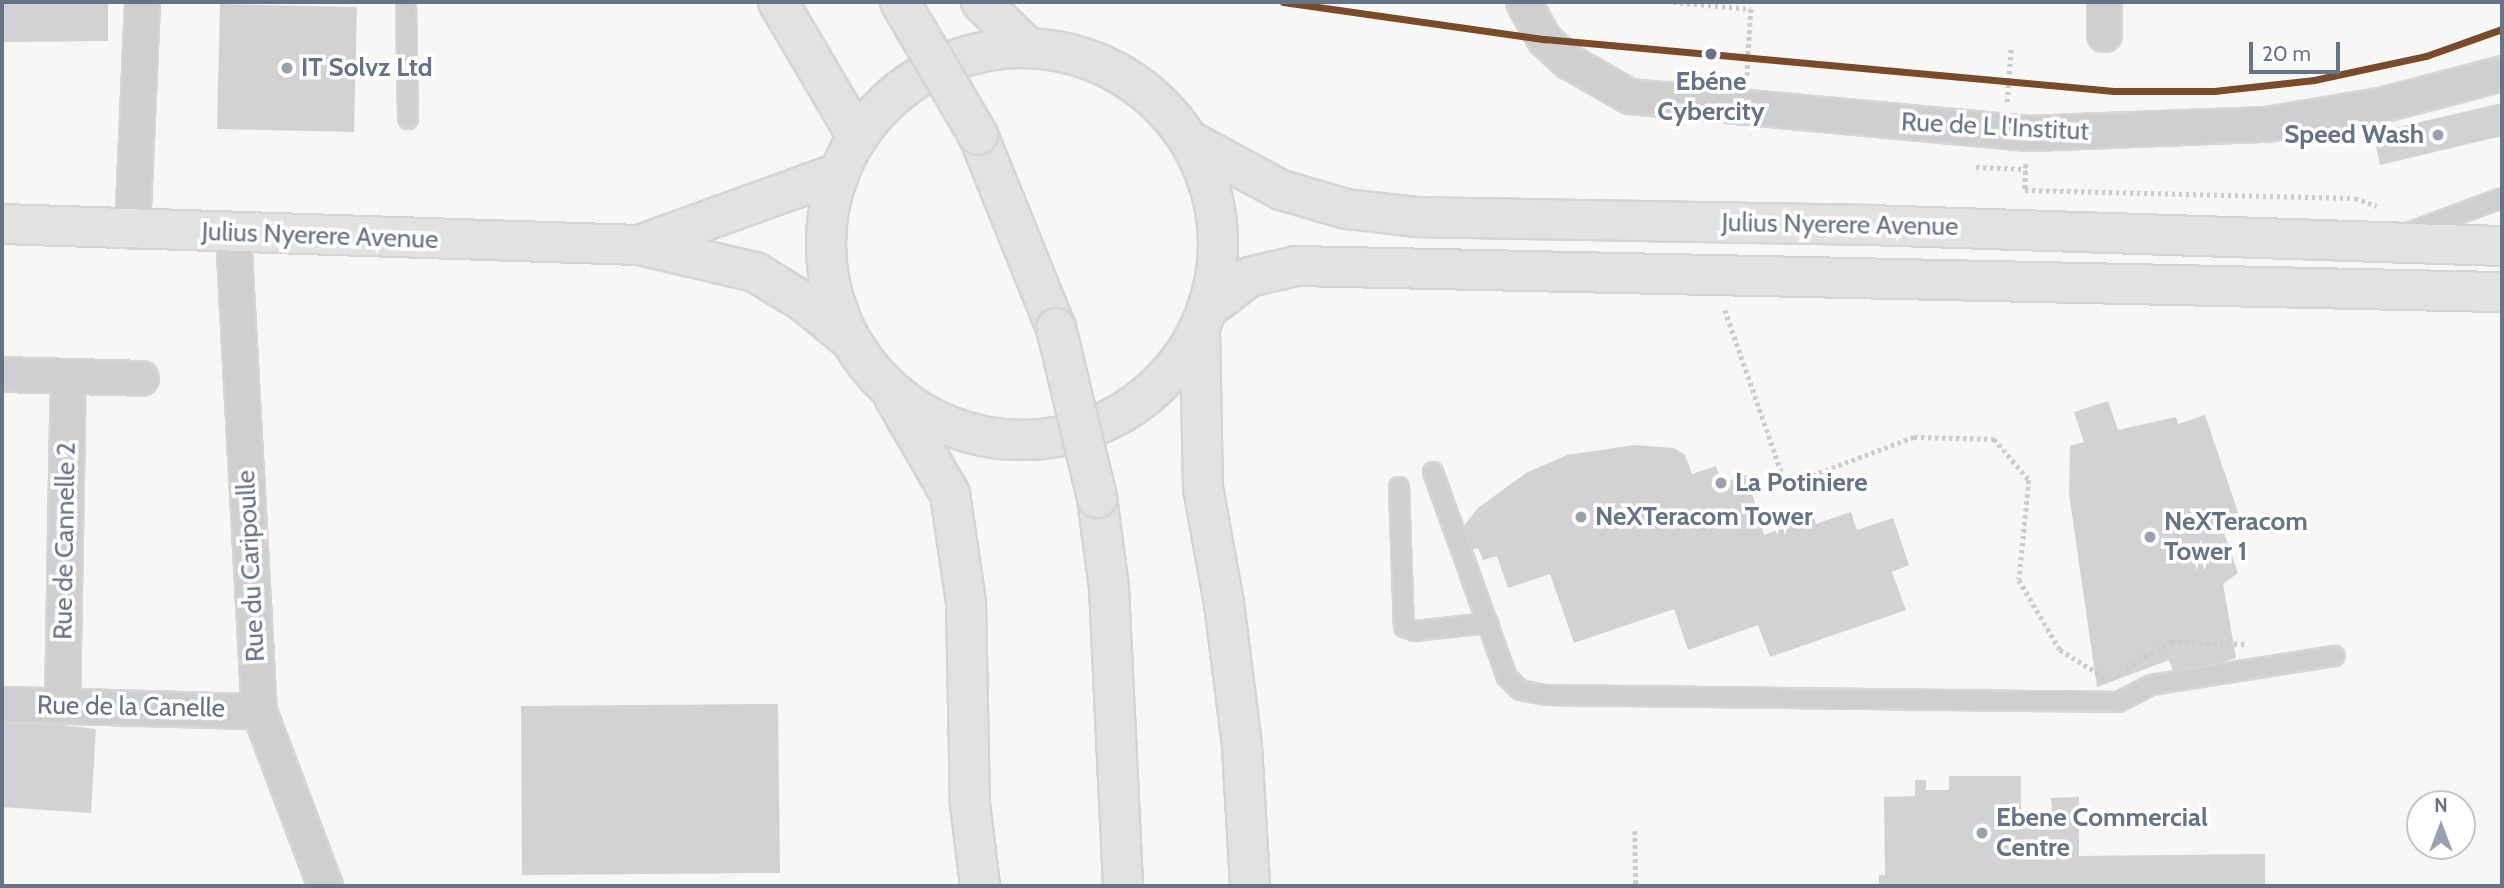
<!DOCTYPE html>
<meta charset="utf-8">
<style>
body{margin:0}
#map{position:relative;width:2504px;height:888px;overflow:hidden;background:#f7f7f6;font-family:Cabin,sans-serif}
div>[style]{position:absolute}
[style*='--x']{left:calc(var(--x)*1px);top:calc(var(--y)*1px);width:calc(var(--w)*1px);rotate:calc(var(--a)*1deg)}
.building>*{inset:0;background:#d1d2d3}
.path>*{height:4.5px;margin-top:-2.25px;transform-origin:0;background:repeating-linear-gradient(90deg,#cccccd 0 3.5px,transparent 0 7px)}
.roads{filter:drop-shadow(2px 0 #d4d5d5) drop-shadow(-2px 0 #d4d5d5) drop-shadow(0 2px #d4d5d5) drop-shadow(0 -2px #d4d5d5)}
.service>*{height:18px;margin:-9px;padding:0 9px;transform-origin:9px;border-radius:9px;background:#cecfd1}
.minor>*{height:33px;margin:-16.5px;padding:0 16.5px;transform-origin:16.5px;border-radius:16.5px;background:#cecfd1}
.secondary>*{height:38px;margin:-19px;padding:0 19px;transform-origin:19px;border-radius:19px;background:#e1e2e2}
.primary>*{height:38px;margin:-19px;padding:0 19px;transform-origin:19px;border-radius:19px;background:#e1e2e2}
.primary>.ring{margin:-19px;padding:0;box-sizing:content-box;background:none;border:38px solid #e1e2e2;border-radius:50%}
.bridges{filter:drop-shadow(2px 0 #d4d5d5) drop-shadow(-2px 0 #d4d5d5) drop-shadow(0 2px #d4d5d5) drop-shadow(0 -2px #d4d5d5)}
.primary-bridge>*{height:38px;margin:-19px;padding:0 19px;transform-origin:19px;border-radius:19px;background:#e1e2e2}
.rail-1>*{height:7px;margin:-3.5px;padding:0 3.5px;transform-origin:3.5px;border-radius:3.5px;background:#7a4b2a}
.dots>*{width:19px;height:19px;translate:-50% -50%;box-sizing:border-box;border:4px solid #fff;border-radius:50%}
span{translate:-50% -50%;white-space:nowrap;text-align:center;line-height:1.15;-webkit-text-stroke:7px #fff;paint-order:stroke}
.poi-label{font-size:26px;color:#677386;font-weight:700}
.left{translate:0 -50%;text-align:left}
.right{translate:-100% -50%;text-align:right}
.stop-label{font-size:26px;color:#677386;font-weight:700}
.street-label{font-size:26px;color:#677386}
.frame{position:absolute;inset:0;border:4px solid #677386;pointer-events:none}
.north{position:absolute;left:2406px;top:790px;width:70px;height:70px;box-sizing:border-box;background:#fff;border:2px solid #c2c7cf;border-radius:50%;rotate:0deg;font-size:19px;font-weight:700;line-height:28px;text-align:center;color:#677386}
.north::after{content:'';display:block;margin:auto;width:24px;height:32px;background:#99a1ad;clip-path:polygon(50% 0,100% 100%,50% 72%,0 100%)}
.scale{position:absolute;left:2249px;top:42px;width:91px;height:32px;box-sizing:border-box;border:4px solid #677386;border-top:0;padding-left:9px;font-size:21px;line-height:24px;white-space:nowrap;color:#677386;-webkit-text-stroke:5px #fff;paint-order:stroke}
</style>
<div id="map">
<div class="building">
<div style="clip-path:polygon(2px 2px,108px 2px,108px 41px,2px 42px)"></div>
<div style="clip-path:polygon(220px 4px,357px 7px,354px 132px,217px 129px)"></div>
<div style="clip-path:polygon(2502px 103px,2502px 136px,2380px 165px,2373px 133px)"></div>
<div style="clip-path:polygon(2108px 401px,2118px 430px,2176px 417px,2178px 424px,2205px 415px,2241px 521px,2222px 527px,2238px 573px,2223px 584px,2236px 658px,2217px 664px,2222px 678px,2180px 692px,2169px 660px,2097px 687px,2069px 494px,2070px 446px,2084px 442px,2074px 412px)"></div>
<div style="clip-path:polygon(1634px 445px,1674px 448px,1685px 455px,1692px 474px,1716px 466px,1722px 483px,1747px 475px,1764px 535px,1814px 517px,1816px 524px,1851px 512px,1857px 530px,1893px 518px,1909px 565px,1892px 572px,1906px 610px,1770px 657px,1758px 625px,1688px 650px,1674px 609px,1574px 643px,1550px 574px,1508px 588px,1497px 556px,1483px 560px,1478px 548px,1466px 552px,1459px 532px,1478px 508px,1526px 473px,1567px 455px)"></div>
<div style="clip-path:polygon(778px 704px,780px 873px,522px 875px,521px 706px)"></div>
<div style="clip-path:polygon(2px 718px,96px 729px,91px 813px,2px 807px)"></div>
<div style="clip-path:polygon(1949px 776px,2021px 776px,2021px 811px,2052px 811px,2051px 798px,2079px 797px,2079px 856px,2265px 854px,2265px 886px,1879px 886px,1879px 875px,1885px 875px,1884px 797px,1915px 796px,1915px 780px,1926px 780px,1926px 790px,1949px 790px)"></div>
</div>
<div class="path">
<div style="--x:1673;--y:2;--w:78;--a:5.1"></div>
<div style="--x:1751;--y:9;--w:68;--a:93.4"></div>
<div style="--x:2007;--y:102;--w:56;--a:-85.9"></div>
<div style="--x:2026;--y:164;--w:26;--a:92"></div>
<div style="--x:2025;--y:190;--w:330;--a:1.4"></div>
<div style="--x:2355;--y:198;--w:23;--a:20"></div>
<div style="--x:1976;--y:167;--w:50;--a:2.3"></div>
<div style="--x:1725;--y:310;--w:185;--a:70.8"></div>
<div style="--x:1786;--y:485;--w:137;--a:-20.6"></div>
<div style="--x:1914;--y:437;--w:80;--a:1.4"></div>
<div style="--x:1994;--y:439;--w:54;--a:49.5"></div>
<div style="--x:2029;--y:480;--w:100;--a:95.7"></div>
<div style="--x:2019;--y:580;--w:81;--a:59.6"></div>
<div style="--x:2060;--y:650;--w:54;--a:31.3"></div>
<div style="--x:2126;--y:668;--w:52;--a:-30"></div>
<div style="--x:2171;--y:642;--w:75;--a:1.5"></div>
<div style="--x:1635;--y:831;--w:55;--a:89"></div>
</div>
<div class="roads">
<div class="service">
<div style="--x:406;--y:2;--w:117;--a:89"></div>
<div style="--x:2410;--y:232;--w:98;--a:-20.3"></div>
<div style="--x:1433;--y:472;--w:218;--a:70.2"></div>
<div style="--x:1507;--y:677;--w:18;--a:45"></div>
<div style="--x:1520;--y:690;--w:26;--a:11"></div>
<div style="--x:1546;--y:695;--w:572;--a:0.7"></div>
<div style="--x:2118;--y:702;--w:37;--a:-27"></div>
<div style="--x:2151;--y:685;--w:186;--a:-9"></div>
<div style="--x:1399;--y:487;--w:140;--a:88"></div>
<div style="--x:1404;--y:627;--w:12;--a:20"></div>
<div style="--x:1415;--y:631;--w:74;--a:-6.2"></div>
</div>
<div class="minor">
<div style="--x:1523;--y:2;--w:43;--a:60.4"></div>
<div style="--x:1544;--y:39;--w:33;--a:43"></div>
<div style="--x:1568;--y:61;--w:70;--a:29.8"></div>
<div style="--x:1629;--y:96;--w:401;--a:5.3"></div>
<div style="--x:2028;--y:133;--w:238;--a:-2.2"></div>
<div style="--x:2266;--y:124;--w:116;--a:-9.5"></div>
<div style="--x:2380;--y:105;--w:126;--a:-14.7"></div>
<div style="--x:2104;--y:34;--w:32;--a:-90"></div>
<div style="--x:132;--y:231;--w:229;--a:-87.5"></div>
<div style="--x:233;--y:234;--w:478;--a:86.9"></div>
<div style="--x:259;--y:711;--w:187;--a:69.3"></div>
<div style="--x:2;--y:374;--w:139;--a:1.6"></div>
<div style="--x:2;--y:704;--w:257;--a:1.6"></div>
<div style="--x:62;--y:706;--w:330;--a:-89"></div>
</div>
<div class="secondary">
<div style="--x:1192;--y:142;--w:101;--a:28.3"></div>
<div style="--x:1281;--y:190;--w:69;--a:16.1"></div>
<div style="--x:1347;--y:209;--w:69;--a:6.6"></div>
<div style="--x:1416;--y:217;--w:452;--a:1"></div>
<div style="--x:1868;--y:225;--w:634;--a:1.9"></div>
<div style="--x:2;--y:224;--w:637;--a:1.89"></div>
<div style="--x:639;--y:245;--w:119;--a:13.1"></div>
<div style="--x:755;--y:272;--w:57;--a:31.5"></div>
<div style="--x:804;--y:302;--w:58;--a:39.4"></div>
<div style="--x:639;--y:245;--w:212;--a:-19.9"></div>
<div style="--x:1210;--y:307;--w:49;--a:-37.6"></div>
<div style="--x:1249;--y:277;--w:48;--a:-13.2"></div>
<div style="--x:1296;--y:266;--w:1206;--a:1.24"></div>
<div style="--x:1200;--y:332;--w:156;--a:88.9"></div>
<div style="--x:1203;--y:488;--w:117;--a:79.7"></div>
<div style="--x:1224;--y:603;--w:144;--a:82.8"></div>
<div style="--x:1242;--y:746;--w:140;--a:86.7"></div>
</div>
<div class="primary">
<div style="--x:778;--y:2;--w:156;--a:59.5"></div>
<div style="--x:981;--y:2;--w:64;--a:44.4"></div>
<div class="ring" style="left:826px;top:48px;width:354px;height:354px"></div>
<div style="--x:978;--y:135;--w:208;--a:68"></div>
<div style="--x:894;--y:397;--w:112;--a:60"></div>
<div style="--x:950;--y:494;--w:109;--a:81.6"></div>
<div style="--x:966;--y:602;--w:202;--a:88.9"></div>
<div style="--x:970;--y:804;--w:83;--a:83"></div>
<div style="--x:1097;--y:498;--w:91;--a:82.4"></div>
<div style="--x:1109;--y:588;--w:298;--a:87.3"></div>
</div>
</div>
<div class="bridges">
<div class="primary-bridge">
<div style="--x:900;--y:2;--w:154;--a:59.6"></div>
<div style="--x:1056;--y:328;--w:175;--a:76.4"></div>
</div>
</div>
<div class="rail-1">
<div style="--x:1283;--y:2;--w:264;--a:8.1"></div>
<div style="--x:1544;--y:39;--w:572;--a:5.21"></div>
<div style="--x:2114;--y:91;--w:100;--a:0"></div>
<div style="--x:2214;--y:91;--w:101;--a:-6.3"></div>
<div style="--x:2314;--y:80;--w:115;--a:-12.1"></div>
<div style="--x:2426;--y:56;--w:81;--a:-19.6"></div>
</div>
<div class="dots">
<div style="left:1711px;top:54px;background:#677386"></div>
<div style="left:287px;top:68px;background:#99a1ad"></div>
<div style="left:2438px;top:135px;background:#99a1ad"></div>
<div style="left:1721px;top:483px;background:#99a1ad"></div>
<div style="left:1581px;top:517px;background:#99a1ad"></div>
<div style="left:2150px;top:537px;background:#99a1ad"></div>
<div style="left:1982px;top:833px;background:#99a1ad"></div>
</div>
<div class="poi-label">
<span class="left" style="left:301px;top:68px">IT Solvz Ltd</span>
<span class="right" style="left:2424px;top:135px">Speed Wash</span>
<span class="left" style="left:1735px;top:483px">La Potiniere</span>
<span class="left" style="left:1595px;top:517px">NeXTeracom Tower</span>
<span class="left" style="left:2164px;top:537px">NeXTeracom<br>Tower 1</span>
<span class="left" style="left:1996px;top:833px">Ebene Commercial<br>Centre</span>
</div>
<div class="stop-label">
<span style="left:1711px;top:97px">Ebéne<br>Cybercity</span>
</div>
<div class="street-label">
<span style="left:1995px;top:127px;rotate:3deg">Rue de L l'Institut</span>
<span style="left:1840px;top:225px;rotate:1deg">Julius Nyerere Avenue</span>
<span style="left:320px;top:236px;rotate:2deg">Julius Nyerere Avenue</span>
<span style="left:65px;top:541px;rotate:-89deg">Rue de Cannelle 2</span>
<span style="left:251px;top:566px;rotate:-93deg">Rue du Caripoulle</span>
<span style="left:131px;top:707px;rotate:1deg">Rue de la Canelle</span>
</div>
<div class="frame"></div>
<div class="north">N</div>
<div class="scale">20 m</div>
</div>
